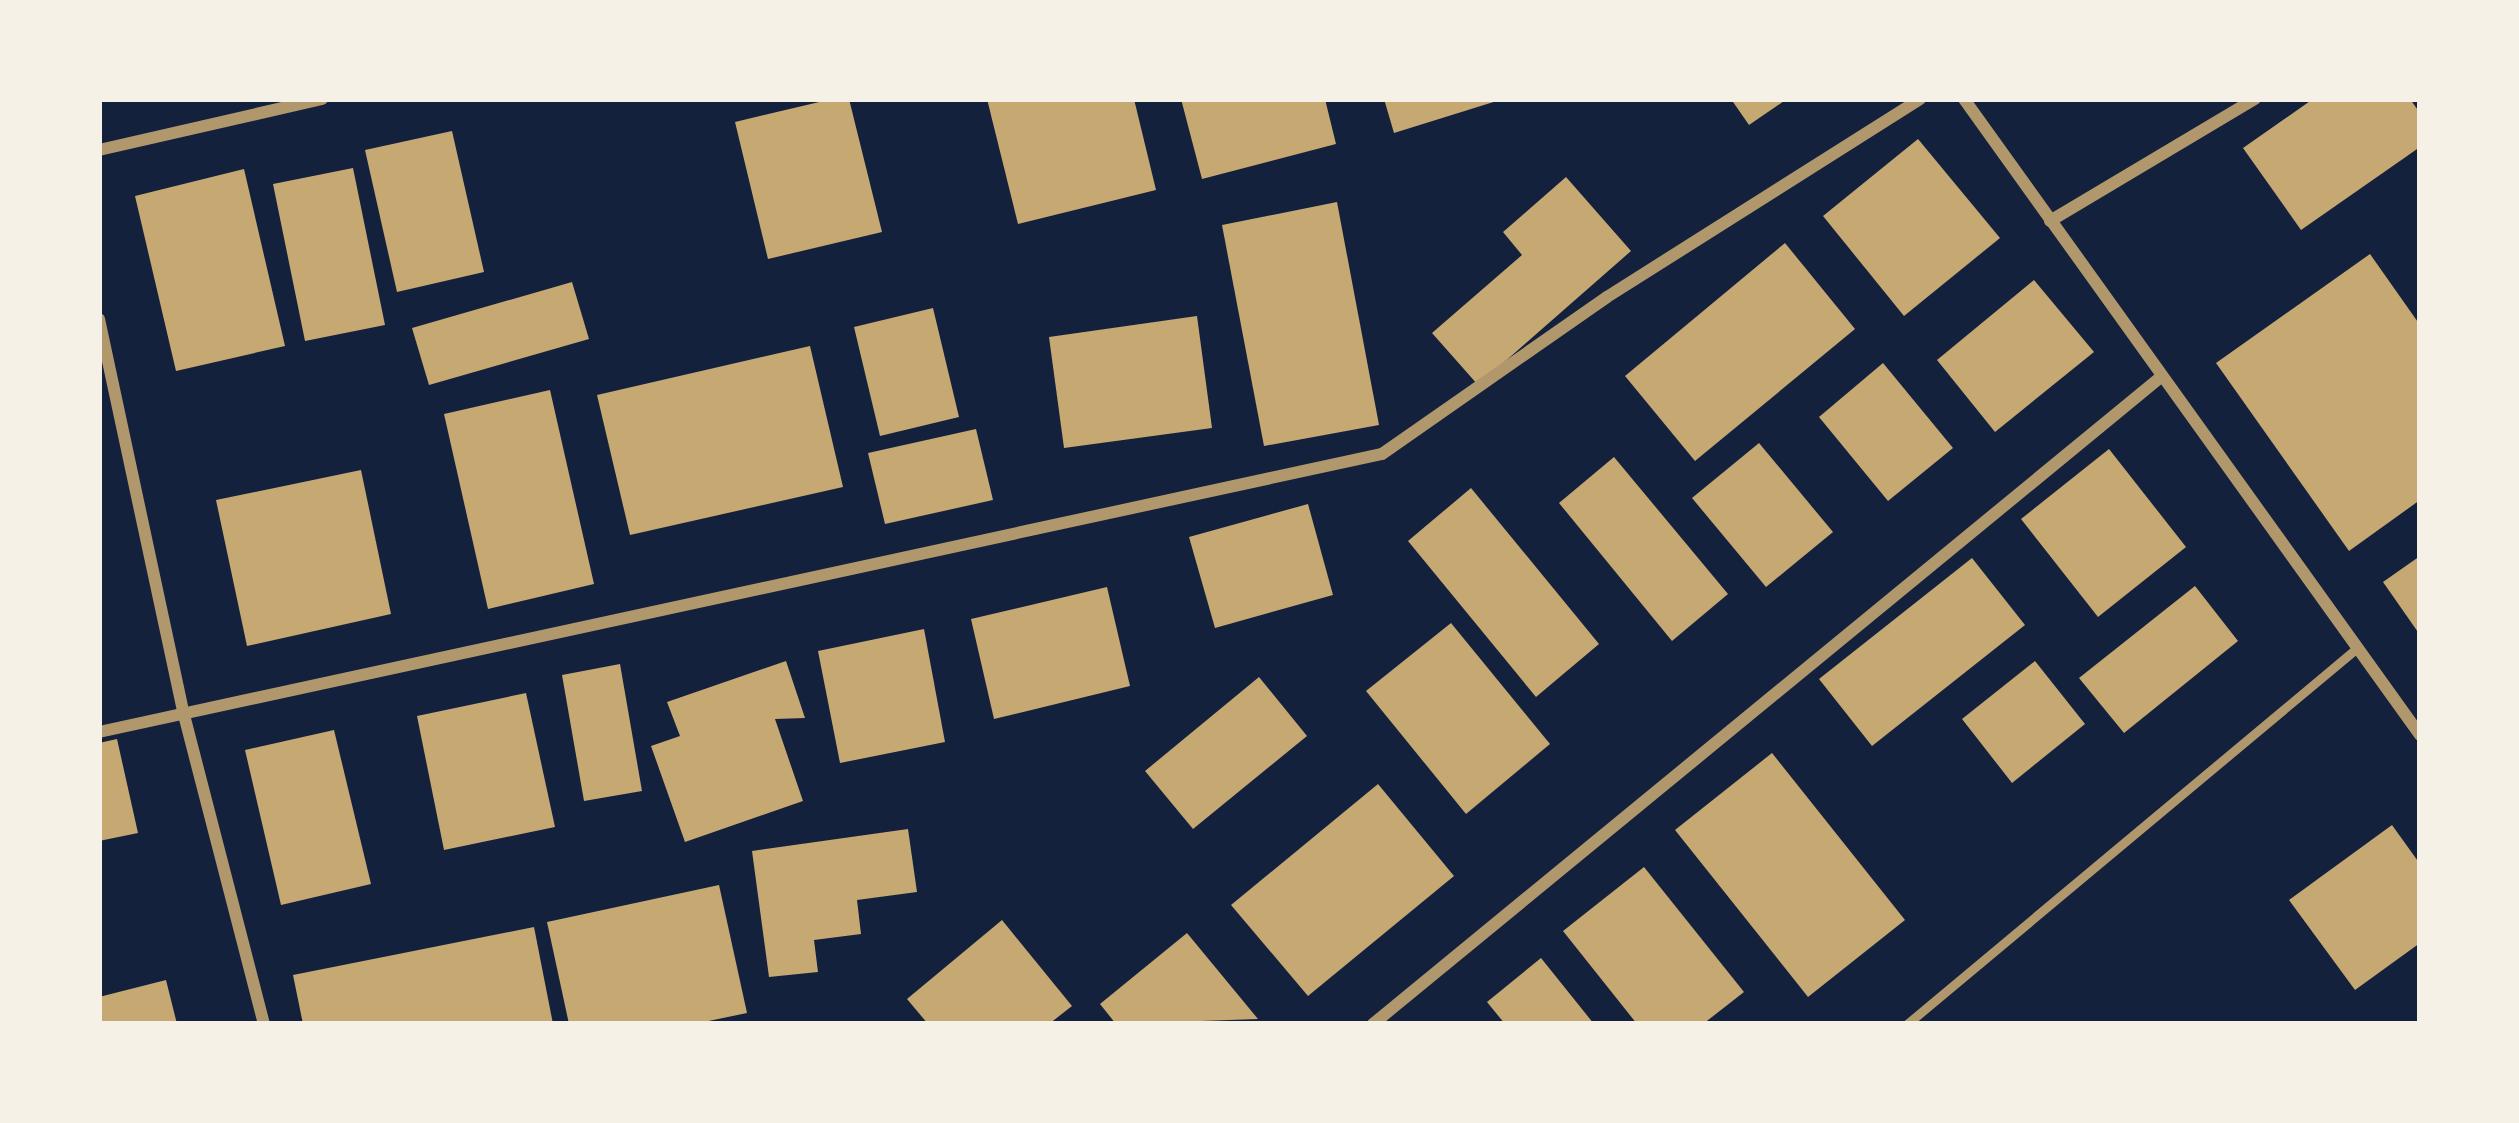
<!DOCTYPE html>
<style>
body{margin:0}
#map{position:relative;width:2519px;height:1123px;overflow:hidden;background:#14213d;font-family:"Libre Baskerville",serif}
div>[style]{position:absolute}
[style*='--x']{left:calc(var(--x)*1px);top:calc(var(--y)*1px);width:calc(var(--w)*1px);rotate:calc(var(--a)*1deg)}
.building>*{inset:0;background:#c6a872}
.service>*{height:9px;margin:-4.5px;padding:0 4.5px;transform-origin:4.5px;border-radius:4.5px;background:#b1986c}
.minor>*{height:12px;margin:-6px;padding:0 6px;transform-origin:6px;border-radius:6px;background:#b1986c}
span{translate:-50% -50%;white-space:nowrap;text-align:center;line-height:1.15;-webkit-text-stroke:12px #f6f1e7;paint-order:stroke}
.frame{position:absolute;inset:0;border:102px solid #f6f1e7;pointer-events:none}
</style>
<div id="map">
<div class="building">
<div style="clip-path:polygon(832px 99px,849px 99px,882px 232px,768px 259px,735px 122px)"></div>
<div style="clip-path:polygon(987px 99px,1134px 99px,1156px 190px,1018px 224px)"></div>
<div style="clip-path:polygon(1181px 99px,1325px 99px,1336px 144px,1202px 179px)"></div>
<div style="clip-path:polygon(1384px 99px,1500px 99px,1500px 100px,1394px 133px)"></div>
<div style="clip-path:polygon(1731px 99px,1787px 99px,1749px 125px)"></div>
<div style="clip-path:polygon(2313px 99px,2410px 99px,2420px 113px,2420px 147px,2301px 230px,2243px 148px)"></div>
<div style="clip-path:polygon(452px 131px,484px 272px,397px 292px,365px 150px)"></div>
<div style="clip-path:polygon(1918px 139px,2000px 238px,1904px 316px,1823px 216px)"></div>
<div style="clip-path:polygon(353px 168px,385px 325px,305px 341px,273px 184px)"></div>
<div style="clip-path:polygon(244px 169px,285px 346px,176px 371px,135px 196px)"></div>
<div style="clip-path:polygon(1566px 177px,1631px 251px,1478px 385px,1432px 333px,1522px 255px,1503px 232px)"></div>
<div style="clip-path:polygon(1337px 202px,1379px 425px,1264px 446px,1222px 225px)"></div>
<div style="clip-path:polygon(1785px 243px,1855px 329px,1695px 461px,1625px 376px)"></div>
<div style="clip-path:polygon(2370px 254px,2420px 325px,2420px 500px,2349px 551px,2216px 363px)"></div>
<div style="clip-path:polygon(2034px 280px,2094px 352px,1995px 432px,1937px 360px)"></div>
<div style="clip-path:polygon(572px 282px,589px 339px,429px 385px,412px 328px)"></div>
<div style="clip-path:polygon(933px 308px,959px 417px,880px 436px,854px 327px)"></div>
<div style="clip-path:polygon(1197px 316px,1212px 428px,1064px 448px,1049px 337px)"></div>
<div style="clip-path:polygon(810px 346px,843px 487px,630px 535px,597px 395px)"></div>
<div style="clip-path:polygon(1883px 363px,1953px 448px,1888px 501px,1819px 417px)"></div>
<div style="clip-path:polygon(550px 390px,594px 584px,488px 609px,444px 414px)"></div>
<div style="clip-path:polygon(976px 429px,993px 500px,885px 524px,868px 453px)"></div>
<div style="clip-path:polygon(1759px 443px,1833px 532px,1766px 587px,1692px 498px)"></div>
<div style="clip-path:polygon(2109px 449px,2186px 547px,2098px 617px,2021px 519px)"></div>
<div style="clip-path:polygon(1614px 457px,1728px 594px,1672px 641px,1559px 503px)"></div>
<div style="clip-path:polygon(361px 470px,391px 614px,247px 646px,216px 500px)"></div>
<div style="clip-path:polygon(1471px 488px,1599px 644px,1536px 697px,1408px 541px)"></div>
<div style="clip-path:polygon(1308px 504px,1333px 595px,1215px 628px,1189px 537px)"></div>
<div style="clip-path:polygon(2420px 556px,2420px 635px,2383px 582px)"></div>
<div style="clip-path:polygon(1972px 558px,2025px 625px,1872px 746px,1819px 679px)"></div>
<div style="clip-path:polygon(2195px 586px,2238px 641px,2124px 733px,2079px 678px)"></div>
<div style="clip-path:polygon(1107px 587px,1130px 686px,994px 719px,971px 619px)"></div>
<div style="clip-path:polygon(1451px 623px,1550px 744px,1466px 814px,1366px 691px)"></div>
<div style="clip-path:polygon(924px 629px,945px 742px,840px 763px,818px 651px)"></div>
<div style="clip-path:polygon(786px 661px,805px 718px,775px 719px,803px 801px,685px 842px,651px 746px,680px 736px,667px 702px)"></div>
<div style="clip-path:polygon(2035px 661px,2085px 724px,2012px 783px,1962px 719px)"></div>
<div style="clip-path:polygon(620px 664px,642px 791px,584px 801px,562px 675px)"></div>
<div style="clip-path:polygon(1259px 677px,1307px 736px,1193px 829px,1145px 771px)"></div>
<div style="clip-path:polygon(526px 693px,555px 827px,444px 850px,417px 716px)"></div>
<div style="clip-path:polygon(334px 730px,371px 884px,281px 905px,245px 750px)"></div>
<div style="clip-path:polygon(117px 739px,138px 833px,99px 841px,99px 743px)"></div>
<div style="clip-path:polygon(1772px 753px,1905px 920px,1808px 997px,1675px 830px)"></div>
<div style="clip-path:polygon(1378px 784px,1454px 876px,1308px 996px,1231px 905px)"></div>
<div style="clip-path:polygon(2392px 825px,2420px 864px,2420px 943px,2355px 990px,2289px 900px)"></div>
<div style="clip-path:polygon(908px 829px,917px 892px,857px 900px,861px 934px,814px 940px,818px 972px,769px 977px,752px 851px)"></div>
<div style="clip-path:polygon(1644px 867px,1744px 992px,1703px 1024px,1637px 1024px,1563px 931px)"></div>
<div style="clip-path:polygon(719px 885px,747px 1013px,694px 1024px,569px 1024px,547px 922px)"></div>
<div style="clip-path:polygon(1002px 920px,1072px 1006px,1049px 1024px,928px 1024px,907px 999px)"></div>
<div style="clip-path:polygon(534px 927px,553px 1024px,303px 1024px,293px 975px)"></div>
<div style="clip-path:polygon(1187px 933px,1258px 1019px,1116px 1024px,1100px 1004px)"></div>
<div style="clip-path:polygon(1541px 958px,1594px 1024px,1505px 1024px,1487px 1002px)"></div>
<div style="clip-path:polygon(166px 980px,177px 1024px,99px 1024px,99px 997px)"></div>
</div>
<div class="service">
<div style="--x:1907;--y:1024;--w:586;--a:-39.88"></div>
</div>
<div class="minor">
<div style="--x:1964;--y:99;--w:783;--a:54.36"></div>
<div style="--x:99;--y:150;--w:229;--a:-12.9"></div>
<div style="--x:2050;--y:221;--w:239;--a:-30.8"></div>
<div style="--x:99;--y:319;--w:401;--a:77.9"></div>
<div style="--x:183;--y:711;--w:323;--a:75.5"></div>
<div style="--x:99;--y:732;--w:1313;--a:-12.23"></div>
<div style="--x:1382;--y:454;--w:274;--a:-34.9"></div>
<div style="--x:1607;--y:297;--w:370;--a:-32.3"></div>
<div style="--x:1373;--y:1024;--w:1020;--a:-39.39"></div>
</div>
<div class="frame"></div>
</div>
